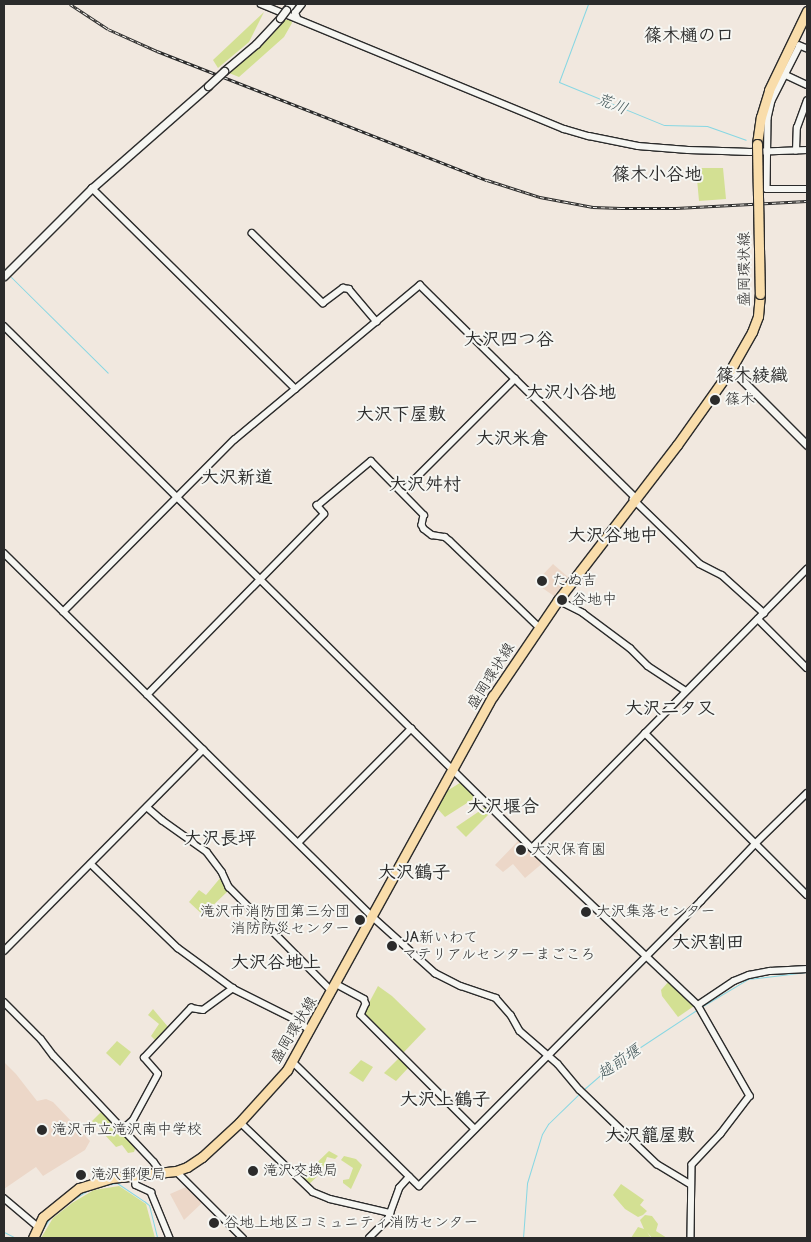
<!DOCTYPE html>
<meta charset="utf-8">
<style>
body{margin:0}
#map{position:relative;width:811px;height:1242px;overflow:hidden;background:#f1e8df;font-family:Pangolin,"Klee One",sans-serif}
div>[style]{position:absolute}
[style*='--x']{left:calc(var(--x)*1px);top:calc(var(--y)*1px);width:calc(var(--w)*1px);rotate:calc(var(--a)*1deg)}
.built>*{inset:0;background:#ecd7c8}
.green>*{inset:0;background:#d3e093}
.stream>*{height:1px;margin:-0.5px;padding:0 0.5px;transform-origin:0.5px;border-radius:0.5px;background:#87d7e3}
.roads{filter:drop-shadow(1px 0 #2b2b2b) drop-shadow(-1px 0 #2b2b2b) drop-shadow(0 1px #2b2b2b) drop-shadow(0 -1px #2b2b2b)}
.minor>*{height:5.5px;margin:-2.75px;padding:0 2.75px;transform-origin:2.75px;border-radius:2.75px;background:#f6f6f2}
.tertiary>*{height:7px;margin:-3.5px;padding:0 3.5px;transform-origin:3.5px;border-radius:3.5px;background:#f6f6f2}
.primary>*{height:9px;margin:-4.5px;padding:0 4.5px;transform-origin:4.5px;border-radius:4.5px;background:#f9ddab}
.rail>*{height:3px;margin-top:-1.5px;transform-origin:0;background:repeating-linear-gradient(90deg,#f6f6f2 0 4px,#2b2b2b 0 8px);box-sizing:border-box;border-block:1px solid #2b2b2b}
.bridges{filter:drop-shadow(1px 0 #2b2b2b) drop-shadow(-1px 0 #2b2b2b) drop-shadow(0 1px #2b2b2b) drop-shadow(0 -1px #2b2b2b)}
.tertiary-bridge>*{height:7px;margin:-3.5px;padding:0 3.5px;transform-origin:3.5px;border-radius:3.5px;background:#f6f6f2}
.primary-bridge>*{height:9px;margin:-4.5px;padding:0 4.5px;transform-origin:4.5px;border-radius:4.5px;background:#f9ddab}
.dots>*{width:14px;height:14px;translate:-50% -50%;box-sizing:border-box;border:2px solid #f6f6f2;border-radius:50%}
span{translate:-50% -50%;white-space:nowrap;text-align:center;line-height:1.15;-webkit-text-stroke:4px #f6f6f2;paint-order:stroke}
.street-label{font-size:15px;color:#2b2b2b}
.poi-label{font-size:15px;color:#2b2b2b}
.left{translate:0 -50%;text-align:left}
.right{translate:-100% -50%;text-align:right}
.water-label{font-size:16px;color:#425659;font-style:italic}
.quarter-label{font-size:18px;color:#2b2b2b;font-weight:700}
.frame{position:absolute;inset:0;border:5px solid #2b2b2b;pointer-events:none}
</style>
<div id="map">
<div class="built">
<div style="clip-path:polygon(553px 564px,568px 577px,554px 596px,535px 583px)"></div>
<div style="clip-path:polygon(521px 838px,544px 862px,525px 878px,513px 864px,503px 872px,495px 865px)"></div>
<div style="clip-path:polygon(4px 1062px,16px 1074px,37px 1101px,46px 1099px,53px 1102px,90px 1141px,85px 1150px,43px 1176px,36px 1167px,4px 1189px)"></div>
<div style="clip-path:polygon(186px 1187px,203px 1202px,184px 1220px,170px 1194px)"></div>
</div>
<div class="green">
<div style="clip-path:polygon(264px 12px,249px 42px,218px 68px,213px 60px)"></div>
<div style="clip-path:polygon(284px 20px,291px 20px,292px 23px,284px 37px,239px 77px,229px 73px,270px 37px)"></div>
<div style="clip-path:polygon(696px 168px,723px 168px,726px 199px,699px 201px)"></div>
<div style="clip-path:polygon(463px 781px,478px 796px,445px 817px,436px 807px,442px 794px)"></div>
<div style="clip-path:polygon(487px 806px,492px 811px,466px 837px,456px 827px)"></div>
<div style="clip-path:polygon(221px 877px,229px 890px,203px 915px,189px 902px,199px 890px,206px 895px)"></div>
<div style="clip-path:polygon(670px 980px,694px 1006px,678px 1017px,662px 996px,661px 990px)"></div>
<div style="clip-path:polygon(378px 986px,392px 996px,426px 1029px,403px 1053px,363px 1014px)"></div>
<div style="clip-path:polygon(153px 1009px,169px 1028px,156px 1041px,151px 1036px,159px 1024px,148px 1015px)"></div>
<div style="clip-path:polygon(117px 1041px,131px 1052px,120px 1066px,106px 1053px)"></div>
<div style="clip-path:polygon(400px 1057px,409px 1067px,396px 1081px,384px 1073px)"></div>
<div style="clip-path:polygon(361px 1060px,373px 1067px,363px 1082px,349px 1073px)"></div>
<div style="clip-path:polygon(102px 1111px,136px 1146px,134px 1152px,128px 1153px,122px 1145px,116px 1147px,92px 1121px)"></div>
<div style="clip-path:polygon(329px 1151px,338px 1156px,335px 1159px,327px 1157px,321px 1173px,307px 1186px,300px 1179px)"></div>
<div style="clip-path:polygon(344px 1156px,356px 1159px,362px 1165px,351px 1189px,343px 1183px,343px 1180px,349px 1179px,353px 1168px,341px 1160px)"></div>
<div style="clip-path:polygon(621px 1184px,644px 1200px,640px 1205px,647px 1211px,643px 1215px,638px 1217px,625px 1209px,613px 1195px)"></div>
<div style="clip-path:polygon(119px 1186px,146px 1204px,155px 1238px,41px 1238px,53px 1218px,72px 1203px,94px 1190px)"></div>
<div style="clip-path:polygon(645px 1215px,652px 1216px,658px 1224px,656px 1231px,667px 1238px,652px 1238px,647px 1232px,651px 1238px,631px 1238px,638px 1227px,644px 1229px,640px 1220px)"></div>
</div>
<div class="stream">
<div style="--x:588;--y:4;--w:83;--a:110.4"></div>
<div style="--x:559;--y:82;--w:113;--a:22.3"></div>
<div style="--x:664;--y:125;--w:43;--a:1.3"></div>
<div style="--x:707;--y:126;--w:41;--a:19.7"></div>
<div style="--x:11;--y:277;--w:136;--a:44.7"></div>
<div style="--x:701;--y:1007;--w:55;--a:-30.8"></div>
<div style="--x:748;--y:979;--w:59;--a:-6.8"></div>
<div style="--x:583;--y:1090;--w:32;--a:-41"></div>
<div style="--x:607;--y:1069;--w:109;--a:-33.4"></div>
<div style="--x:96;--y:1187;--w:21;--a:-11"></div>
<div style="--x:117;--y:1183;--w:32;--a:34"></div>
<div style="--x:144;--y:1201;--w:6;--a:39"></div>
<div style="--x:149;--y:1205;--w:34;--a:76"></div>
<div style="--x:72;--y:1200;--w:21;--a:-31"></div>
<div style="--x:4;--y:1232;--w:13;--a:27"></div>
<div style="--x:41;--y:1232;--w:19;--a:-58"></div>
<div style="--x:51;--y:1216;--w:10;--a:-37"></div>
<div style="--x:523;--y:1238;--w:55;--a:-85.8"></div>
<div style="--x:527;--y:1183;--w:51;--a:-73"></div>
<div style="--x:542;--y:1134;--w:12;--a:-59"></div>
<div style="--x:548;--y:1124;--w:45;--a:-44.1"></div>
</div>
<div class="roads">
<div class="minor">
<div style="--x:261;--y:4;--w:328;--a:22.4"></div>
<div style="--x:564;--y:129;--w:26;--a:16"></div>
<div style="--x:589;--y:136;--w:50;--a:11.5"></div>
<div style="--x:638;--y:146;--w:50;--a:4.6"></div>
<div style="--x:688;--y:150;--w:62;--a:1.8"></div>
<div style="--x:750;--y:152;--w:57;--a:-2"></div>
<div style="--x:297;--y:18;--w:5;--a:-112"></div>
<div style="--x:295;--y:13;--w:11;--a:-52"></div>
<div style="--x:807;--y:49;--w:8;--a:-157"></div>
<div style="--x:800;--y:46;--w:62;--a:117"></div>
<div style="--x:772;--y:101;--w:18;--a:103"></div>
<div style="--x:768;--y:119;--w:70;--a:90.8"></div>
<div style="--x:767;--y:189;--w:40;--a:0"></div>
<div style="--x:786;--y:75;--w:23;--a:25"></div>
<div style="--x:796;--y:151;--w:23;--a:-88"></div>
<div style="--x:797;--y:128;--w:29;--a:-70"></div>
<div style="--x:92;--y:188;--w:286;--a:44.6"></div>
<div style="--x:252;--y:233;--w:100;--a:44.6"></div>
<div style="--x:323;--y:303;--w:25;--a:-37"></div>
<div style="--x:343;--y:288;--w:6;--a:9"></div>
<div style="--x:349;--y:289;--w:43;--a:49.7"></div>
<div style="--x:4;--y:326;--w:742;--a:44.67"></div>
<div style="--x:532;--y:848;--w:228;--a:43.4"></div>
<div style="--x:698;--y:1005;--w:105;--a:60.3"></div>
<div style="--x:750;--y:1096;--w:48;--a:127.3"></div>
<div style="--x:721;--y:1134;--w:42;--a:133.1"></div>
<div style="--x:692;--y:1165;--w:73;--a:90.8"></div>
<div style="--x:402;--y:492;--w:160;--a:-45"></div>
<div style="--x:633;--y:499;--w:93;--a:44.1"></div>
<div style="--x:700;--y:564;--w:25;--a:27"></div>
<div style="--x:722;--y:575;--w:57;--a:42.1"></div>
<div style="--x:4;--y:553;--w:518;--a:44.61"></div>
<div style="--x:373;--y:917;--w:84;--a:42.1"></div>
<div style="--x:435;--y:973;--w:29;--a:27"></div>
<div style="--x:461;--y:986;--w:37;--a:19"></div>
<div style="--x:496;--y:998;--w:23;--a:49"></div>
<div style="--x:511;--y:1015;--w:18;--a:61"></div>
<div style="--x:520;--y:1031;--w:50;--a:41"></div>
<div style="--x:558;--y:1064;--w:34;--a:50"></div>
<div style="--x:580;--y:1090;--w:107;--a:43.9"></div>
<div style="--x:657;--y:1164;--w:39;--a:31"></div>
<div style="--x:558;--y:600;--w:28;--a:27"></div>
<div style="--x:583;--y:613;--w:59;--a:36.7"></div>
<div style="--x:630;--y:648;--w:25;--a:45"></div>
<div style="--x:648;--y:666;--w:45;--a:33.3"></div>
<div style="--x:63;--y:612;--w:243;--a:-45.2"></div>
<div style="--x:234;--y:440;--w:242;--a:-39.8"></div>
<div style="--x:420;--y:285;--w:302;--a:44.6"></div>
<div style="--x:758;--y:619;--w:69;--a:45"></div>
<div style="--x:147;--y:695;--w:253;--a:-45.6"></div>
<div style="--x:324;--y:514;--w:11;--a:-131"></div>
<div style="--x:317;--y:506;--w:70;--a:-39.8"></div>
<div style="--x:371;--y:461;--w:76;--a:45.5"></div>
<div style="--x:424;--y:515;--w:10;--a:101"></div>
<div style="--x:422;--y:525;--w:4;--a:63"></div>
<div style="--x:424;--y:529;--w:10;--a:37"></div>
<div style="--x:432;--y:535;--w:13;--a:9"></div>
<div style="--x:445;--y:537;--w:6;--a:39"></div>
<div style="--x:450;--y:541;--w:124;--a:44"></div>
<div style="--x:645;--y:733;--w:229;--a:45"></div>
<div style="--x:147;--y:807;--w:20;--a:41"></div>
<div style="--x:162;--y:820;--w:55;--a:35.4"></div>
<div style="--x:207;--y:852;--w:25;--a:53"></div>
<div style="--x:222;--y:872;--w:17;--a:65"></div>
<div style="--x:229;--y:887;--w:146;--a:45.3"></div>
<div style="--x:298;--y:843;--w:161;--a:-45.3"></div>
<div style="--x:532;--y:848;--w:392;--a:-45.4"></div>
<div style="--x:91;--y:864;--w:121;--a:44"></div>
<div style="--x:178;--y:948;--w:69;--a:36.2"></div>
<div style="--x:234;--y:989;--w:72;--a:26.6"></div>
<div style="--x:298;--y:1021;--w:16;--a:38"></div>
<div style="--x:4;--y:951;--w:283;--a:-45.3"></div>
<div style="--x:336;--y:984;--w:32;--a:28"></div>
<div style="--x:364;--y:999;--w:5;--a:68"></div>
<div style="--x:366;--y:1004;--w:12;--a:114"></div>
<div style="--x:361;--y:1015;--w:161;--a:45"></div>
<div style="--x:4;--y:1002;--w:52;--a:45"></div>
<div style="--x:41;--y:1039;--w:21;--a:53"></div>
<div style="--x:54;--y:1056;--w:146;--a:46.7"></div>
<div style="--x:154;--y:1162;--w:14;--a:54"></div>
<div style="--x:698;--y:1005;--w:43;--a:-33.7"></div>
<div style="--x:734;--y:981;--w:16;--a:-22"></div>
<div style="--x:749;--y:975;--w:21;--a:-11"></div>
<div style="--x:770;--y:971;--w:37;--a:-3"></div>
<div style="--x:293;--y:1062;--w:177;--a:44.5"></div>
<div style="--x:419;--y:1186;--w:401;--a:-45.3"></div>
<div style="--x:701;--y:901;--w:80;--a:-46.5"></div>
<div style="--x:756;--y:843;--w:71;--a:-44.4"></div>
<div style="--x:240;--y:1122;--w:101;--a:43.8"></div>
<div style="--x:313;--y:1192;--w:18;--a:22"></div>
<div style="--x:330;--y:1199;--w:62;--a:13.1"></div>
<div style="--x:123;--y:1129;--w:13;--a:-42"></div>
<div style="--x:133;--y:1120;--w:52;--a:-61.5"></div>
<div style="--x:158;--y:1074;--w:21;--a:-131"></div>
<div style="--x:144;--y:1058;--w:69;--a:-46.8"></div>
<div style="--x:191;--y:1008;--w:12;--a:9"></div>
<div style="--x:203;--y:1010;--w:37;--a:-36"></div>
<div style="--x:176;--y:1171;--w:95;--a:45"></div>
<div style="--x:135;--y:1176;--w:9;--a:84"></div>
<div style="--x:136;--y:1185;--w:17;--a:25"></div>
<div style="--x:151;--y:1192;--w:50;--a:67.6"></div>
<div style="--x:4;--y:1198;--w:43;--a:40.3"></div>
<div style="--x:369;--y:1238;--w:27;--a:-45"></div>
<div style="--x:388;--y:1219;--w:33;--a:-70"></div>
<div style="--x:399;--y:1188;--w:15;--a:-48"></div>
</div>
<div class="tertiary">
<div style="--x:286;--y:10;--w:8;--a:-50"></div>
<div style="--x:224;--y:71;--w:42;--a:-40.2"></div>
<div style="--x:256;--y:44;--w:35;--a:-47"></div>
<div style="--x:4;--y:276;--w:124;--a:-45"></div>
<div style="--x:92;--y:188;--w:154;--a:-41.3"></div>
<div style="--x:731;--y:369;--w:107;--a:45"></div>
</div>
<div class="primary">
<div style="--x:757;--y:144;--w:27;--a:-82"></div>
<div style="--x:761;--y:117;--w:28;--a:-73"></div>
<div style="--x:769;--y:90;--w:88;--a:-64.3"></div>
<div style="--x:33;--y:1238;--w:23;--a:-65"></div>
<div style="--x:43;--y:1217;--w:46;--a:-38.9"></div>
<div style="--x:79;--y:1188;--w:34;--a:-17"></div>
<div style="--x:111;--y:1178;--w:65;--a:-6.1"></div>
<div style="--x:176;--y:1171;--w:12;--a:-20"></div>
<div style="--x:187;--y:1167;--w:18;--a:-34"></div>
<div style="--x:202;--y:1157;--w:52;--a:-42.6"></div>
<div style="--x:240;--y:1122;--w:70;--a:-47.9"></div>
<div style="--x:287;--y:1070;--w:427;--a:-61.2"></div>
<div style="--x:493;--y:696;--w:116;--a:-55.9"></div>
<div style="--x:558;--y:600;--w:195;--a:-52.5"></div>
<div style="--x:677;--y:445;--w:93;--a:-54.6"></div>
<div style="--x:731;--y:369;--w:43;--a:-60.4"></div>
<div style="--x:752;--y:332;--w:17;--a:-69"></div>
<div style="--x:758;--y:316;--w:22;--a:-85"></div>
</div>
</div>
<div class="rail">
<div style="--x:70;--y:4;--w:45;--a:33.3"></div>
<div style="--x:108;--y:29;--w:54;--a:24.2"></div>
<div style="--x:157;--y:51;--w:354;--a:21.4"></div>
<div style="--x:487;--y:180;--w:56;--a:17.8"></div>
<div style="--x:540;--y:197;--w:54;--a:10.7"></div>
<div style="--x:593;--y:207;--w:28;--a:2"></div>
<div style="--x:621;--y:208;--w:55;--a:0"></div>
<div style="--x:676;--y:208;--w:131;--a:-3.1"></div>
</div>
<div class="bridges">
<div class="tertiary-bridge">
<div style="--x:280;--y:18;--w:10;--a:-53"></div>
<div style="--x:208;--y:86;--w:22;--a:-43"></div>
</div>
<div class="primary-bridge">
<div style="--x:757;--y:144;--w:150;--a:88.9"></div>
</div>
</div>
<div class="dots">
<div style="left:715px;top:400px;background:#2b2b2b"></div>
<div style="left:542px;top:581px;background:#2b2b2b"></div>
<div style="left:562px;top:600px;background:#2b2b2b"></div>
<div style="left:521px;top:850px;background:#2b2b2b"></div>
<div style="left:586px;top:912px;background:#2b2b2b"></div>
<div style="left:360px;top:920px;background:#2b2b2b"></div>
<div style="left:392px;top:946px;background:#2b2b2b"></div>
<div style="left:42px;top:1130px;background:#2b2b2b"></div>
<div style="left:253px;top:1171px;background:#2b2b2b"></div>
<div style="left:81px;top:1175px;background:#2b2b2b"></div>
<div style="left:214px;top:1223px;background:#2b2b2b"></div>
</div>
<div class="street-label">
<span style="left:745px;top:269px;rotate:-90deg">盛岡環状線</span>
<span style="left:491px;top:676px;rotate:-58deg">盛岡環状線</span>
<span style="left:294px;top:1030px;rotate:-59deg">盛岡環状線</span>
</div>
<div class="poi-label">
<span class="left" style="left:725px;top:400px">篠木</span>
<span class="left" style="left:552px;top:581px">たぬ吉</span>
<span class="left" style="left:572px;top:600px">谷地中</span>
<span class="left" style="left:531px;top:850px">大沢保育園</span>
<span class="right" style="left:350px;top:920px">滝沢市消防団第三分団<br>消防防災センター</span>
<span class="left" style="left:596px;top:912px">大沢集落センター</span>
<span class="left" style="left:402px;top:946px">JA新いわて<br>マテリアルセンターまごころ</span>
<span class="left" style="left:52px;top:1130px">滝沢市立滝沢南中学校</span>
<span class="left" style="left:263px;top:1171px">滝沢交換局</span>
<span class="left" style="left:91px;top:1175px">滝沢郵便局</span>
<span class="left" style="left:224px;top:1223px">谷地上地区コミュニティ消防センター</span>
</div>
<div class="water-label">
<span style="left:612px;top:104px;rotate:22deg">荒川</span>
<span style="left:619px;top:1062px;rotate:-34deg">越前堰</span>
</div>
<div class="quarter-label">
<span style="left:689px;top:36px">篠木樋の口</span>
<span style="left:657px;top:175px">篠木小谷地</span>
<span style="left:509px;top:340px">大沢四つ谷</span>
<span style="left:752px;top:376px">篠木綾織</span>
<span style="left:571px;top:393px">大沢小谷地</span>
<span style="left:401px;top:415px">大沢下屋敷</span>
<span style="left:512px;top:439px">大沢米倉</span>
<span style="left:237px;top:478px">大沢新道</span>
<span style="left:425px;top:485px">大沢舛村</span>
<span style="left:613px;top:536px">大沢谷地中</span>
<span style="left:670px;top:709px">大沢二タ又</span>
<span style="left:503px;top:807px">大沢堰合</span>
<span style="left:220px;top:839px">大沢長坪</span>
<span style="left:414px;top:873px">大沢鶴子</span>
<span style="left:708px;top:943px">大沢割田</span>
<span style="left:276px;top:963px">大沢谷地上</span>
<span style="left:445px;top:1100px">大沢上鶴子</span>
<span style="left:650px;top:1136px">大沢籠屋敷</span>
</div>
<div class="frame"></div>
</div>
